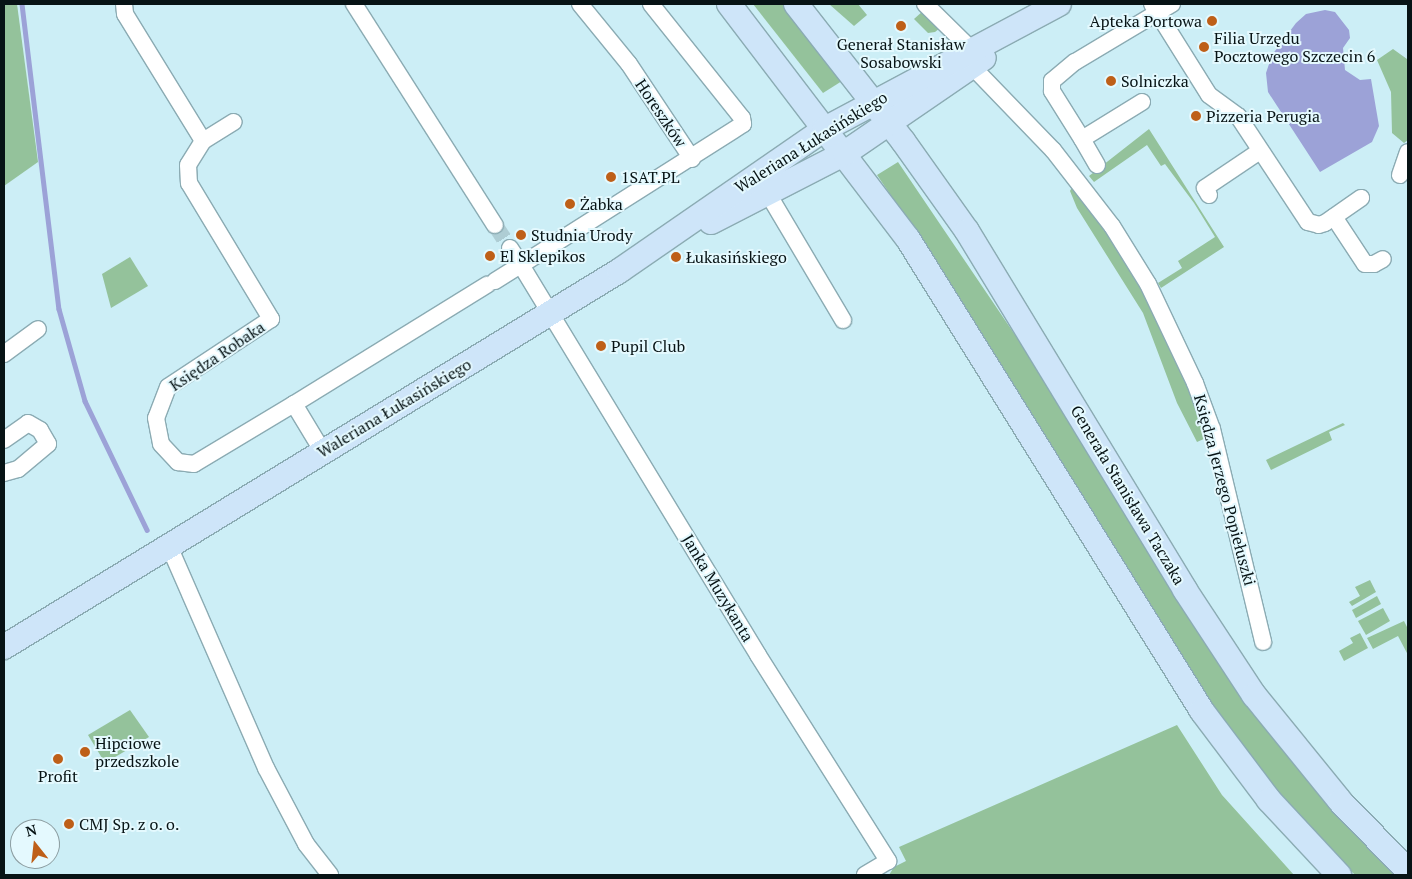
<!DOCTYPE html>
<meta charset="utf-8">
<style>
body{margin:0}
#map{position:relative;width:1412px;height:879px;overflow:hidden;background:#cceef6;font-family:"PT Serif",serif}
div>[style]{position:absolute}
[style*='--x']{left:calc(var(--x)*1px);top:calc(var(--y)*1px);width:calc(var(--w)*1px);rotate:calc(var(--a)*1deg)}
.green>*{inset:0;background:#94c29b}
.water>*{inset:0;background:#9ca2d7}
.stream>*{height:4.5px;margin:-2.25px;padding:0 2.25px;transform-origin:2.25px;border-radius:2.25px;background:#9ca2d7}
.street-tunnel>*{height:16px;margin-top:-8px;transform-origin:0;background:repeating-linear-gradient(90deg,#aecdd4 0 16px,transparent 0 24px)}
.roads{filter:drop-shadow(1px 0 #8babb3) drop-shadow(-1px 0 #8babb3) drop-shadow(0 1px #8babb3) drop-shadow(0 -1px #8babb3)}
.street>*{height:16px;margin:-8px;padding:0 8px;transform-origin:8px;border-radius:8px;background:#fff}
.secondary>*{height:24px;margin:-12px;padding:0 12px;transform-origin:12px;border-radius:12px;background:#cee5f9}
.dots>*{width:14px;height:14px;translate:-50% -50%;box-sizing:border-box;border:2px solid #e4f9fe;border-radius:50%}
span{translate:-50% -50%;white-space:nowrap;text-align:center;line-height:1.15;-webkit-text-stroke:4px #e4f9fe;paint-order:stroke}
.poi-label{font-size:16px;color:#071315}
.right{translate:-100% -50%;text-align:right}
.left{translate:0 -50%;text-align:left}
.street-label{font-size:16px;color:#071315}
.frame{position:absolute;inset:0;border:5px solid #071315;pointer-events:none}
.north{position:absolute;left:10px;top:819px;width:50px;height:50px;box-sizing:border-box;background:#e4f9fe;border:1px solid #8c9da1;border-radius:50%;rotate:344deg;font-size:14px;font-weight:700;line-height:20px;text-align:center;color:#071315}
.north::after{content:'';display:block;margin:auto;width:18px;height:22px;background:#be5f18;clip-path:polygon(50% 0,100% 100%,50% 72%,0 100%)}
</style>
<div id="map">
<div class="green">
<div style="clip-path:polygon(4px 4px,17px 4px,38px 162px,4px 186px)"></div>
<div style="clip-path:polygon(753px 4px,783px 4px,842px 81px,823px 93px)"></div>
<div style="clip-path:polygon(829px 4px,858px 4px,867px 15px,854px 26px)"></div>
<div style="clip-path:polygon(923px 11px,940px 28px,935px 32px,928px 33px,914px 19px)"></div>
<div style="clip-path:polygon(1393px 49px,1407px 59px,1408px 140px,1404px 143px,1392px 133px,1391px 92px,1377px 60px)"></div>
<div style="clip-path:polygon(1149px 129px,1224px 247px,1161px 288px,1158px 283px,1182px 268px,1178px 261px,1215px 237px,1194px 203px,1165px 164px,1161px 166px,1147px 145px,1094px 182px,1089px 176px)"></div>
<div style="clip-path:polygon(898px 162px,1055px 394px,1193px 621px,1401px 875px,1355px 875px,1284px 801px,1234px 740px,1159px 628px,944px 274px,877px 175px)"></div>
<div style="clip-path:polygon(1073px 185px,1117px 246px,1151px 305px,1193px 392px,1206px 438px,1197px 442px,1177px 403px,1143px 313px,1077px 208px,1070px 191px)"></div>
<div style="clip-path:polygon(130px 257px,148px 286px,111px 308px,102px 274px)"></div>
<div style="clip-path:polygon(1343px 423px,1345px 425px,1329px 432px,1332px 440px,1271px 470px,1266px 460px)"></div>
<div style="clip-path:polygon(1370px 580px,1376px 592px,1352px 606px,1349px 602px,1360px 596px,1355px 587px)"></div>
<div style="clip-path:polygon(1377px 596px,1381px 604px,1356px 618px,1352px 610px)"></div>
<div style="clip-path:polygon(1383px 608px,1390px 621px,1366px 635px,1358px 621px)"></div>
<div style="clip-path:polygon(1404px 621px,1408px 629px,1408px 655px,1398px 636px,1373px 649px,1367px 638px)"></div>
<div style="clip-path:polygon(1360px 633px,1368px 648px,1344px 661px,1339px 651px,1353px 643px,1350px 638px)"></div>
<div style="clip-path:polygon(130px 710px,149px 737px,105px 763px,88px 735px)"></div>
<div style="clip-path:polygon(1177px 725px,1222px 795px,1294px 875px,889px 875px,894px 867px,906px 861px,899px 847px)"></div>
</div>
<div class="water">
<div style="clip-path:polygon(1325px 10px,1335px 12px,1349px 30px,1350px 38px,1343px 48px,1345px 70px,1360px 80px,1371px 79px,1379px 126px,1372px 142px,1320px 172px,1268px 92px,1266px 73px,1272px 55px,1296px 23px,1306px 14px)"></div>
</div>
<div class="stream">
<div style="--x:22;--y:4;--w:307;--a:83.1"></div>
<div style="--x:59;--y:309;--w:96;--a:74.2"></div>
<div style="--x:85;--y:401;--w:143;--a:64.3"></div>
</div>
<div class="street-tunnel">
<div style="--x:495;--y:225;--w:27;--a:57"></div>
</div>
<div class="roads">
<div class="street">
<div style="--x:124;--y:4;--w:10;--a:84"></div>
<div style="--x:125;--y:14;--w:149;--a:58.4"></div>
<div style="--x:203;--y:141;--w:28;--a:122"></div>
<div style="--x:188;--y:165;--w:18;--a:87"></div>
<div style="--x:189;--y:183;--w:159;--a:58.9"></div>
<div style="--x:271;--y:319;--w:123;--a:146.6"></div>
<div style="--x:168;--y:387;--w:33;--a:111"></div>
<div style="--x:156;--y:418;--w:26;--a:79"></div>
<div style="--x:161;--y:444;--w:25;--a:47"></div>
<div style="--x:178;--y:462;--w:16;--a:7"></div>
<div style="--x:194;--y:464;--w:117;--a:-31"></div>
<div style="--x:294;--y:404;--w:56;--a:58.9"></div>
<div style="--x:354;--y:4;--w:262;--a:57.5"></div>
<div style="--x:580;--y:4;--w:77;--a:50.8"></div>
<div style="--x:629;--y:64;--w:114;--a:56.4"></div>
<div style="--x:925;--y:4;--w:76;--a:44.5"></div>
<div style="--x:1152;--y:4;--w:107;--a:57.9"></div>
<div style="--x:1209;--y:95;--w:36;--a:36"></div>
<div style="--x:1238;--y:116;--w:127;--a:56.6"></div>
<div style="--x:1308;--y:222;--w:11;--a:15"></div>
<div style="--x:1319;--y:225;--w:6;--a:-18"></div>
<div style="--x:1325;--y:223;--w:44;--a:-34.8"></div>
<div style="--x:965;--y:59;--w:127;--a:46"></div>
<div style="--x:1053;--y:150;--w:96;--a:52.2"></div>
<div style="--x:1112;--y:226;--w:68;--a:58.2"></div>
<div style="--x:1148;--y:284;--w:110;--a:64.6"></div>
<div style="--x:1195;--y:383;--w:49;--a:69.7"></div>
<div style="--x:1212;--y:429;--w:219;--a:76.5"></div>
<div style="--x:1142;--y:102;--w:70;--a:148.3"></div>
<div style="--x:1082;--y:139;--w:57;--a:-122"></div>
<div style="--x:1052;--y:91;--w:10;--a:-90"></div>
<div style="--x:1052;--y:81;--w:30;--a:-40"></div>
<div style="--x:1075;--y:62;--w:113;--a:-30.9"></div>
<div style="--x:1082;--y:139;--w:30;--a:60"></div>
<div style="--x:203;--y:141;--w:36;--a:-32"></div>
<div style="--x:1400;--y:175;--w:24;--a:-71"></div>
<div style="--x:767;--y:192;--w:149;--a:59.3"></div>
<div style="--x:1209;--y:195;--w:8;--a:-120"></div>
<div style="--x:1205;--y:188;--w:66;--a:-33.9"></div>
<div style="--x:1334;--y:217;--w:56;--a:56.6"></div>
<div style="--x:1365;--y:264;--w:9;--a:0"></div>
<div style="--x:1374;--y:264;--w:10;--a:-29"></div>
<div style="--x:510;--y:248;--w:20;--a:57"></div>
<div style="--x:521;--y:265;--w:263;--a:-32.4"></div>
<div style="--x:743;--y:124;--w:6;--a:-99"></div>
<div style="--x:742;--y:118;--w:146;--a:-128.6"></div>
<div style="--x:495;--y:281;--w:31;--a:-32"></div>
<div style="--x:521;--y:265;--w:456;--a:58.7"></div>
<div style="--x:758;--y:655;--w:244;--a:57.7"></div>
<div style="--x:888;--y:861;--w:27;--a:149"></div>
<div style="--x:4;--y:354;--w:42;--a:-36.3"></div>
<div style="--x:294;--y:404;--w:227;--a:-31.7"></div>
<div style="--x:4;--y:440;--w:29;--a:-35"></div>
<div style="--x:28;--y:423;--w:14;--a:30"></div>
<div style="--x:40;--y:430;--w:16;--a:60"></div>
<div style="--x:48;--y:444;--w:39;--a:140"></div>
<div style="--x:18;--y:469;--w:15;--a:164"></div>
<div style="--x:169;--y:546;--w:242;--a:66.4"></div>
<div style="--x:266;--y:768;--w:86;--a:62.2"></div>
<div style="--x:306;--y:844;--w:39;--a:52"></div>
</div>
<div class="secondary">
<div style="--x:729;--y:4;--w:295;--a:52.7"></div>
<div style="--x:908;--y:239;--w:556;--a:58.08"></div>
<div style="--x:1202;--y:711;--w:111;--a:53"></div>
<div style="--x:1269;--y:800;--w:103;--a:47"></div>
<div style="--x:796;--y:4;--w:174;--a:52"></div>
<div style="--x:903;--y:141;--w:110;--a:54.6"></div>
<div style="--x:967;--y:231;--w:420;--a:58.7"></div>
<div style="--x:1185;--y:590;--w:126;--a:56.7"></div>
<div style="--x:1254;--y:695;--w:136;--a:50.9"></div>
<div style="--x:1340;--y:801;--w:98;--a:45.8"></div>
<div style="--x:711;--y:222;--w:151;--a:-27.2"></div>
<div style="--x:845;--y:153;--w:168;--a:-34.4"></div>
<div style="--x:4;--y:647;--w:721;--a:-31.44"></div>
<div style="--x:619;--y:271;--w:250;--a:-34.6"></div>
<div style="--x:825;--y:129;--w:265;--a:-28.1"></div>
</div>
</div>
<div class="dots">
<div style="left:1212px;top:21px;background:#be5f18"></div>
<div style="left:901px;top:26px;background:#be5f18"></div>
<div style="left:1204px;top:47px;background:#be5f18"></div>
<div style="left:1111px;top:81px;background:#be5f18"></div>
<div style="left:1196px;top:116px;background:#be5f18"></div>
<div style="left:611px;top:177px;background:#be5f18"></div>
<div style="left:570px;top:204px;background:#be5f18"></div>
<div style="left:521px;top:235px;background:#be5f18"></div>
<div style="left:490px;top:256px;background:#be5f18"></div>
<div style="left:676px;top:257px;background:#be5f18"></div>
<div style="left:601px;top:346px;background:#be5f18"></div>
<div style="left:85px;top:752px;background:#be5f18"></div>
<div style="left:58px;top:759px;background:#be5f18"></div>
<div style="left:69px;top:824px;background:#be5f18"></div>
</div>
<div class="poi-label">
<span class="right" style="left:1202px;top:21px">Apteka Portowa</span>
<span class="left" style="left:1214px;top:47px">Filia Urzędu<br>Pocztowego Szczecin 6</span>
<span style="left:901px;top:53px">Generał Stanisław<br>Sosabowski</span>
<span class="left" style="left:1121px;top:81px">Solniczka</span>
<span class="left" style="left:1206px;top:116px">Pizzeria Perugia</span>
<span class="left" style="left:621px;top:177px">1SAT.PL</span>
<span class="left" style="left:580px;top:204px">Żabka</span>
<span class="left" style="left:531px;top:235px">Studnia Urody</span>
<span class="left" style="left:500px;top:256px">El Sklepikos</span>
<span class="left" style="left:686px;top:257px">Łukasińskiego</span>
<span class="left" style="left:611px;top:346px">Pupil Club</span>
<span class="left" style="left:95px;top:752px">Hipciowe<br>przedszkole</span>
<span style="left:58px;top:776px">Profit</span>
<span class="left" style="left:79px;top:824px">CMJ Sp. z o. o.</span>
</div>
<div class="street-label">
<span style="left:661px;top:113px;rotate:56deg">Horeszków</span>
<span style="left:811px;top:142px;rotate:-32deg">Waleriana Łukasińskiego</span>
<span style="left:217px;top:356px;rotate:-34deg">Księdza Robaka</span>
<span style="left:394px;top:408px;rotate:-31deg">Waleriana Łukasińskiego</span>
<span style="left:1225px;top:490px;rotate:75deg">Księdza Jerzego Popiełuszki</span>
<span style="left:1128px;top:495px;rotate:59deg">Generała Stanisława Taczaka</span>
<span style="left:718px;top:588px;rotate:59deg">Janka Muzykanta</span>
</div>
<div class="frame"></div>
<div class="north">N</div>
</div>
